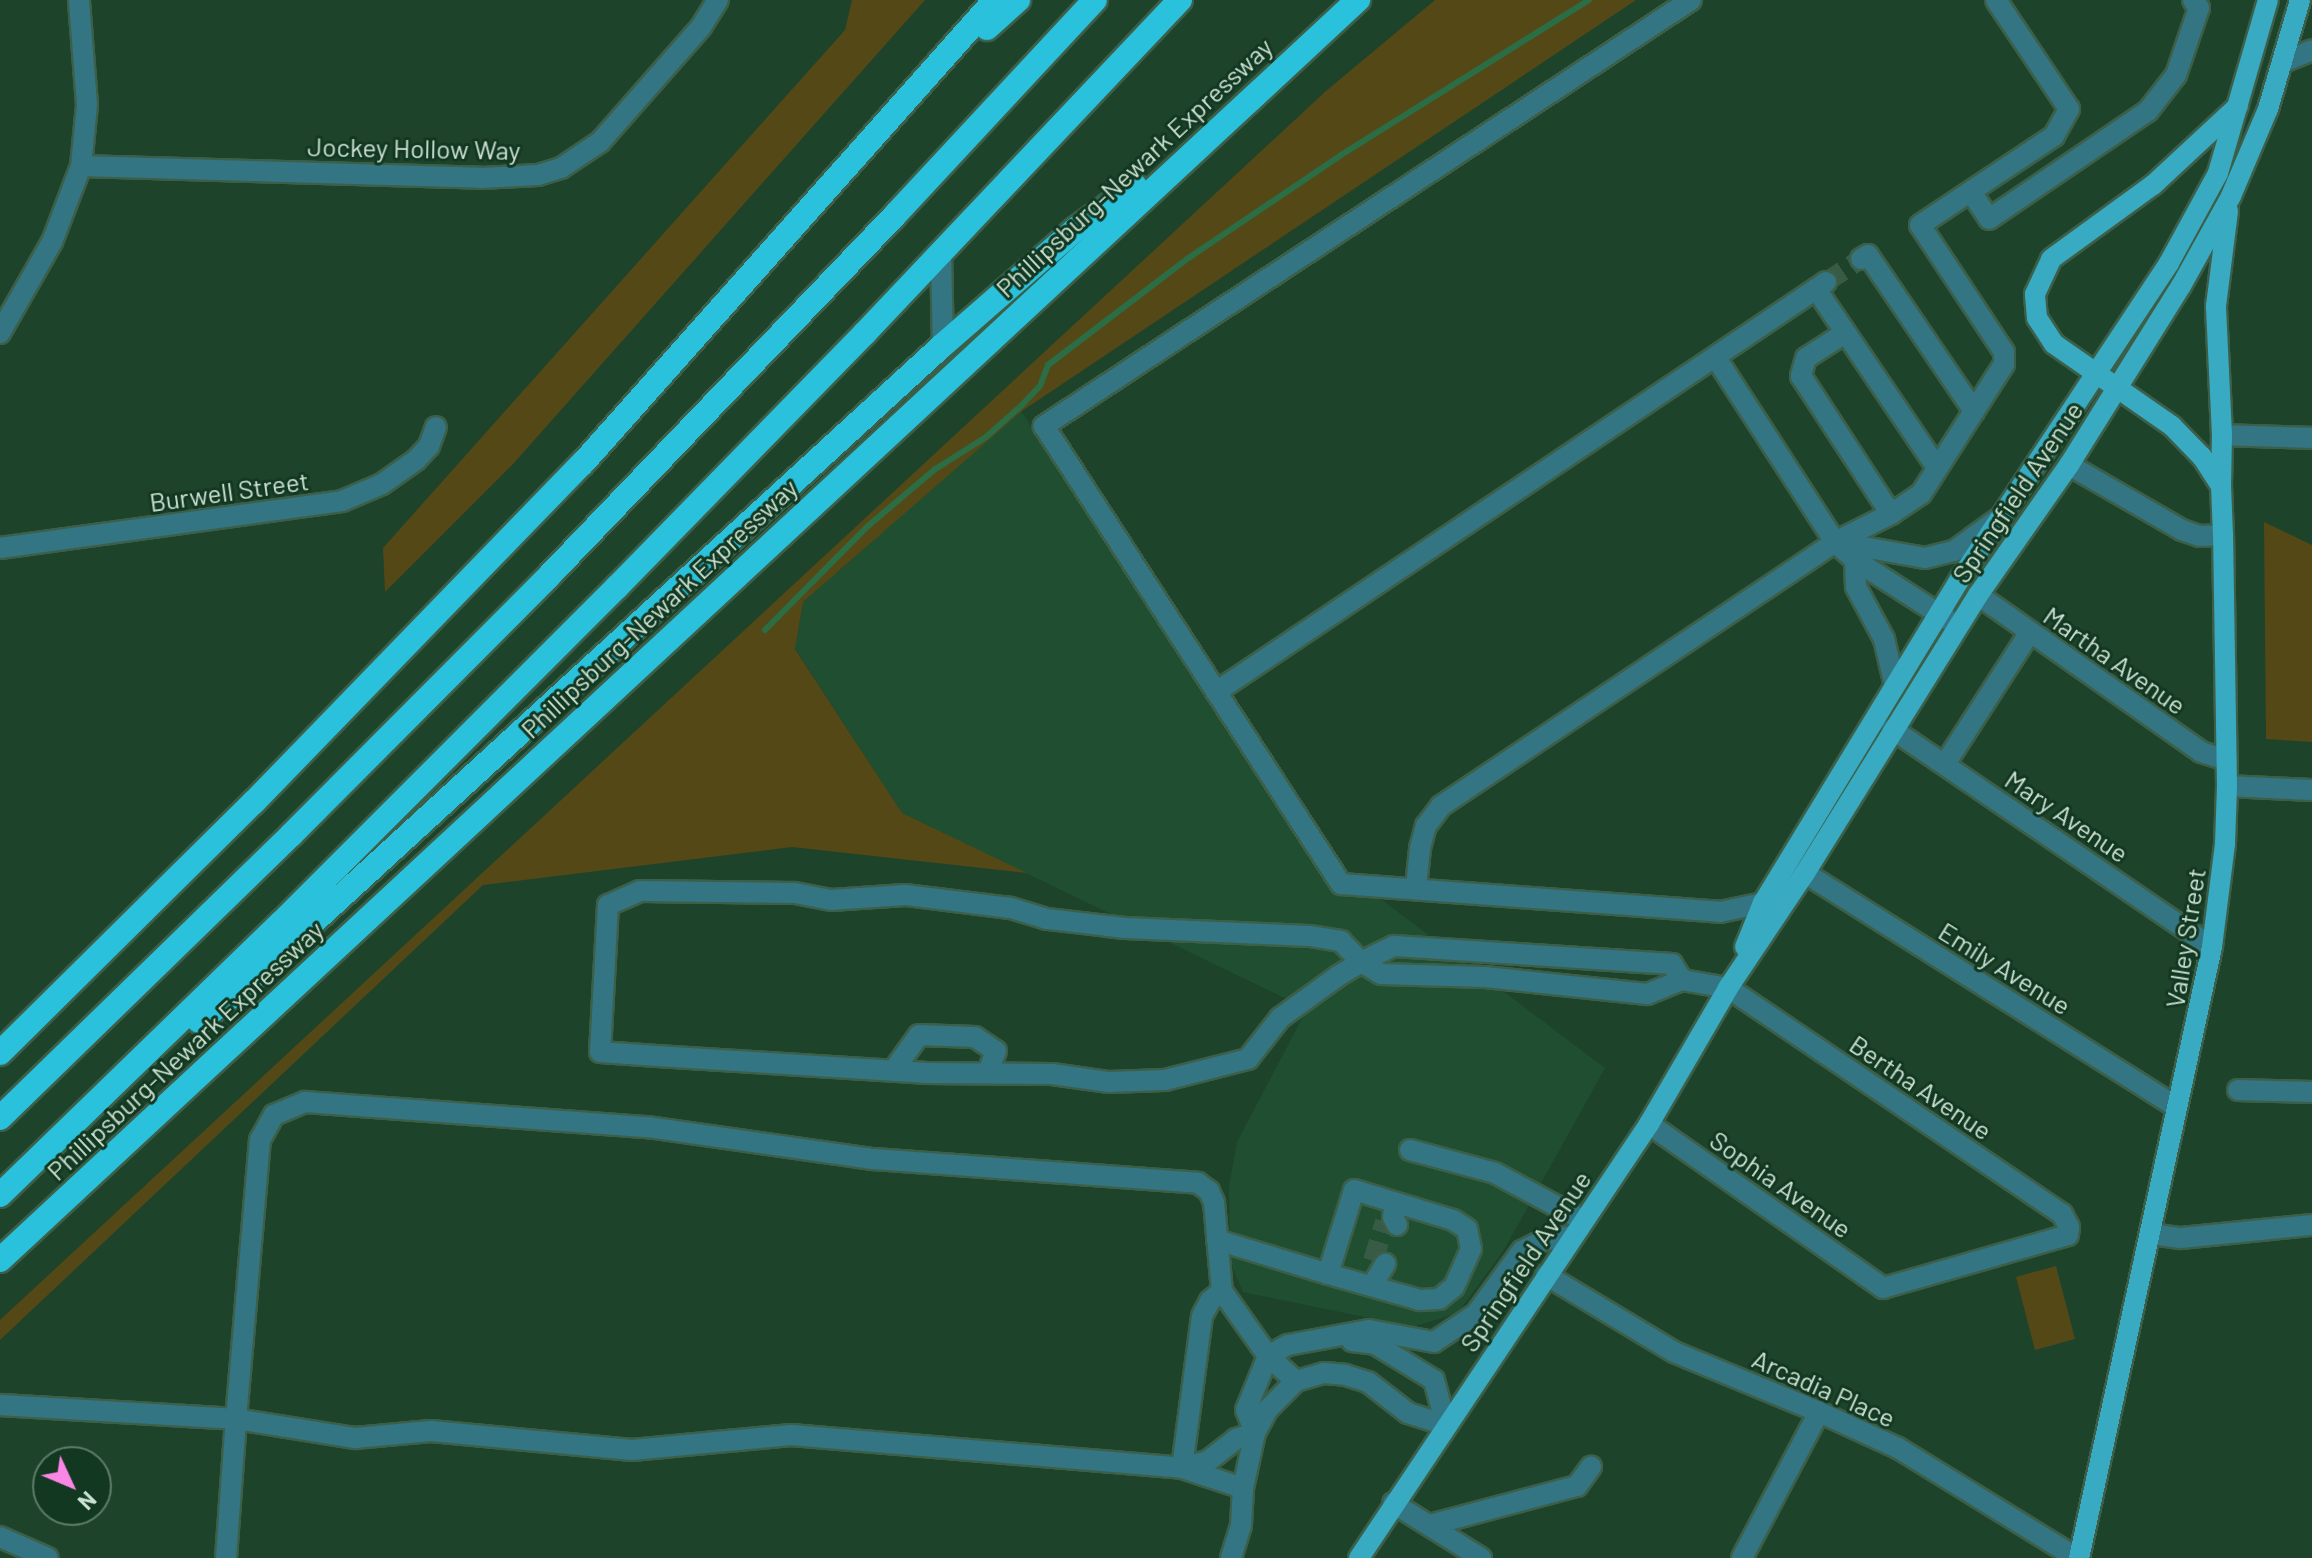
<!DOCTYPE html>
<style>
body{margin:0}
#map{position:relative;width:2312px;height:1558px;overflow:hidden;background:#1d432b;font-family:Barlow,sans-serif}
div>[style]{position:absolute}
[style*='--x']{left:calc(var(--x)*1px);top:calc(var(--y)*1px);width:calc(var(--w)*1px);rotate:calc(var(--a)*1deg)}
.built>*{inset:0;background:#204e31}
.green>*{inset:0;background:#554817}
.stream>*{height:6px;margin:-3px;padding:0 3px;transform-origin:3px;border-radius:3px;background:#2b6d45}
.minor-tunnel>*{height:20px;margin-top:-10px;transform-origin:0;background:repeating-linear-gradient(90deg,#375b44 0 20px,transparent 0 30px)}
.roads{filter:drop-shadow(2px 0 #3c5f49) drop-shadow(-2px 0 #3c5f49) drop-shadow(0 2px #3c5f49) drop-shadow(0 -2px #3c5f49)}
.minor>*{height:20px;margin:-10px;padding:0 10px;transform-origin:10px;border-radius:10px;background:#347583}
.major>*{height:20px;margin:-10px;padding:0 10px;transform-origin:10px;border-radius:10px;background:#38abc2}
.highway>*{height:24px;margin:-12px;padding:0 12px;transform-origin:12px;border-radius:12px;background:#2ac1dd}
span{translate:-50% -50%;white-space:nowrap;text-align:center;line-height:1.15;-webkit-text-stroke:6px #123821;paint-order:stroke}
.street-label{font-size:26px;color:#cce1d2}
.north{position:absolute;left:32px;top:1446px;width:80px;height:80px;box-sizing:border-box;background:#123821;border:2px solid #5c7c68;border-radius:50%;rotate:134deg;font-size:22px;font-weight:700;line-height:32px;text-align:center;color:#cce1d2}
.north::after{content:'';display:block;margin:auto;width:28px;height:36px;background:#fa87e6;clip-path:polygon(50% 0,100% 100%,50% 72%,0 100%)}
</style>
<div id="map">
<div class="built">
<div style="clip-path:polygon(1021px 411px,1313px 848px,1605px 1068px,1504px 1250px,1458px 1313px,1412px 1327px,1243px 1292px,1230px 1262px,1229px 1186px,1237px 1142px,1307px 1009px,902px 813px,795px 648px,803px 602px)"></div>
</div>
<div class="green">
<div style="clip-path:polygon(852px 0,925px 0,513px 464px,385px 592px,383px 548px,845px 30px)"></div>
<div style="clip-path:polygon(1435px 0,1636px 0,1022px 411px,803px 602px,795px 649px,902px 813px,1027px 873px,792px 847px,483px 885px,0 1340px,0 1320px,1326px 91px)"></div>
<div style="clip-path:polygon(2264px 522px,2312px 545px,2312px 742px,2266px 739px)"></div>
<div style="clip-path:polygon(2056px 1266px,2075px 1339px,2035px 1350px,2016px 1277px)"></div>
</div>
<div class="stream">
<div style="--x:765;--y:630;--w:146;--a:-45.3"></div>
<div style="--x:868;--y:526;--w:87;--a:-40.3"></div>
<div style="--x:934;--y:470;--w:62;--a:-32.4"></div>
<div style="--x:986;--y:437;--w:48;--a:-41.6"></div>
<div style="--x:1022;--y:405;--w:26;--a:-47"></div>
<div style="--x:1040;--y:386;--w:22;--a:-69"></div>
<div style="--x:1048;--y:365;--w:175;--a:-37.3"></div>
<div style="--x:1187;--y:259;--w:186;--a:-34"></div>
<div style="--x:1341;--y:155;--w:292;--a:-32"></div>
</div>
<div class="minor-tunnel">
<div style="--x:1826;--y:282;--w:42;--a:-33.3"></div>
<div style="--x:1373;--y:1261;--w:41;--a:-72.9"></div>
</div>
<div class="roads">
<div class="minor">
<div style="--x:1691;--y:0;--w:775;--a:146.64"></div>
<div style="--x:1044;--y:426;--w:546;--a:57.04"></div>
<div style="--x:1341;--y:884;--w:380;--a:4.2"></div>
<div style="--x:1720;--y:912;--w:44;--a:-11.8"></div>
<div style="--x:2283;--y:62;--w:31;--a:-22"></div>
<div style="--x:81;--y:166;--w:400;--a:1.7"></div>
<div style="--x:481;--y:178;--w:57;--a:-3"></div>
<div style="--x:538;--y:175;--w:24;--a:-17"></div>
<div style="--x:561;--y:168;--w:47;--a:-33.7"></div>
<div style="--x:600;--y:142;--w:153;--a:-48.7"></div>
<div style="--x:701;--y:27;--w:32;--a:-58"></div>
<div style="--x:1971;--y:192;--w:32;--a:56"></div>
<div style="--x:1989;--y:219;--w:192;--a:-34.2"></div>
<div style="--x:2148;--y:111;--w:46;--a:-52.1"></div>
<div style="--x:2176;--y:75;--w:71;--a:-71.1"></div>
<div style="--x:2199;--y:8;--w:10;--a:-127"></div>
<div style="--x:941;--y:252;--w:93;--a:88.8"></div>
<div style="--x:1861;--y:259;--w:8;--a:-30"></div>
<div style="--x:1868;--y:255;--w:189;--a:55.8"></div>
<div style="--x:1826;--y:282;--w:12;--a:145"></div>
<div style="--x:1816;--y:289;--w:216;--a:55.9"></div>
<div style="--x:0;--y:333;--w:105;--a:-60.3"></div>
<div style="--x:52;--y:242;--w:81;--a:-69.1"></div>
<div style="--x:81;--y:166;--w:61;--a:-84.4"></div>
<div style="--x:87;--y:105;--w:105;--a:-94.4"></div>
<div style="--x:1845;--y:333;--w:46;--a:147.3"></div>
<div style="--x:1806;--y:358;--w:19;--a:106"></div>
<div style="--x:1801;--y:376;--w:165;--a:56.9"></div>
<div style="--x:1891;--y:514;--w:36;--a:-34"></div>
<div style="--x:1921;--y:494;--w:154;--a:-57.4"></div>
<div style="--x:2004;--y:364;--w:12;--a:-90"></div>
<div style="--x:2004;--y:352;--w:152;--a:-123.5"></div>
<div style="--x:1920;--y:225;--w:161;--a:-33.6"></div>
<div style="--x:2054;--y:136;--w:31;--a:-61"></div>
<div style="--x:2069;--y:109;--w:131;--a:-123.8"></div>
<div style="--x:1716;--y:358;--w:219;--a:57.1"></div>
<div style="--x:1835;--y:542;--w:27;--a:42"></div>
<div style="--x:1855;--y:560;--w:122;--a:32.7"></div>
<div style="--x:2222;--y:435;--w:90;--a:1.9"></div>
<div style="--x:2069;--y:465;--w:130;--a:29.9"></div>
<div style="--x:2182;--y:530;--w:18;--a:19"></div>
<div style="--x:2199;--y:536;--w:24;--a:-2"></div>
<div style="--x:1835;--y:542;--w:91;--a:10.1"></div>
<div style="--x:1925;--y:558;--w:30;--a:-14"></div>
<div style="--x:1954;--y:551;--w:54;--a:-36"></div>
<div style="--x:0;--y:548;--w:345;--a:-7.8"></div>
<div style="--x:342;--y:501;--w:43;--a:-23"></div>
<div style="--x:382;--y:484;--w:42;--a:-35.2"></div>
<div style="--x:416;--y:460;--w:19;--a:-47"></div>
<div style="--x:429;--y:446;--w:20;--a:-70"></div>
<div style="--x:1855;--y:560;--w:27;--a:88"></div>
<div style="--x:1856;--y:587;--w:59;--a:61.7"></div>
<div style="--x:1884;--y:639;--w:48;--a:76.8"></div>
<div style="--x:1978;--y:595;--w:273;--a:35.1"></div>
<div style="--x:2201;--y:752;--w:27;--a:17"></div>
<div style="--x:1216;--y:692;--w:723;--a:-33.89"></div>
<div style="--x:1892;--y:729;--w:387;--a:34.3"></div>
<div style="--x:1945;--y:764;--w:157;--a:-57.2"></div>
<div style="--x:2227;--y:786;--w:85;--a:2.7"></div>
<div style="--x:1805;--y:873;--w:439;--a:32.2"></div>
<div style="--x:1416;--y:887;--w:39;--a:-84"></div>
<div style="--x:1420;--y:848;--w:23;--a:-75"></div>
<div style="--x:1426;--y:826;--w:25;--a:-53"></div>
<div style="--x:1441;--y:806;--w:474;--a:-33.8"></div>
<div style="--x:1835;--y:542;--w:63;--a:-26.6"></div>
<div style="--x:893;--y:1071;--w:44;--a:-54.2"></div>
<div style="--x:919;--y:1035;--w:56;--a:2"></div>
<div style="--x:975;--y:1037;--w:25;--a:34"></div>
<div style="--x:996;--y:1051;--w:22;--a:111"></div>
<div style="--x:2238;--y:1090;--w:74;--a:1.5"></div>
<div style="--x:1649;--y:1124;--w:286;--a:35"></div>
<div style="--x:1883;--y:1288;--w:192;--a:-16"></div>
<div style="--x:2068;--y:1235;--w:8;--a:-83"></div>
<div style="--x:2069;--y:1227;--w:15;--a:-118"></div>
<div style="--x:2062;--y:1214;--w:403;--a:-145.9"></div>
<div style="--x:1728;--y:988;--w:47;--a:-170.1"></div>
<div style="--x:1682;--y:980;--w:38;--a:158"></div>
<div style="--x:1647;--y:994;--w:163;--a:-174"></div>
<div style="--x:1485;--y:977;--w:104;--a:-178.3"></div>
<div style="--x:1381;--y:974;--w:23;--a:-149"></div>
<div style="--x:1361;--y:962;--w:29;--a:-134"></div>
<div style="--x:1341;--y:941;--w:32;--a:-171"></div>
<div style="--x:1309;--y:936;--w:184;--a:-177.5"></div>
<div style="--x:1125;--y:928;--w:79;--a:-173.4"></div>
<div style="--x:1047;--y:919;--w:39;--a:-163"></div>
<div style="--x:1010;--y:908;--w:106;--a:-172.9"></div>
<div style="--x:905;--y:895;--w:74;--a:176.1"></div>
<div style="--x:831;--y:900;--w:38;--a:-169"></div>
<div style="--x:794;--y:893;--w:154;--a:-179.3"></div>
<div style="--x:640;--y:891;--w:35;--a:156"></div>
<div style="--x:608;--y:905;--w:147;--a:93.1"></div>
<div style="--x:600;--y:1052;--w:57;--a:4"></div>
<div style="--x:657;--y:1056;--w:268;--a:3.6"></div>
<div style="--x:924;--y:1073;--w:128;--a:0.4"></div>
<div style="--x:1052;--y:1074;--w:58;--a:8"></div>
<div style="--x:1109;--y:1082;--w:56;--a:-2"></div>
<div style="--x:1165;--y:1080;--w:86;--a:-14.2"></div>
<div style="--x:1248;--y:1059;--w:52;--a:-52"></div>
<div style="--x:1280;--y:1018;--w:72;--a:-35.9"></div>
<div style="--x:1338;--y:976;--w:27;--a:-31"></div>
<div style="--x:1361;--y:962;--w:37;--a:-26"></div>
<div style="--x:1394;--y:946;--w:279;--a:3.7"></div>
<div style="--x:1672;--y:964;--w:19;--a:58"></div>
<div style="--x:1410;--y:1150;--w:88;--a:15.1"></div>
<div style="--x:1495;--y:1173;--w:101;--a:28.3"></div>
<div style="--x:1395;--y:1204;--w:13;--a:99"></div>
<div style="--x:1393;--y:1217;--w:9;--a:63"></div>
<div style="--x:2151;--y:1234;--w:30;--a:8"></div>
<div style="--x:2181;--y:1238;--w:132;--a:-5.7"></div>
<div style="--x:1217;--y:1240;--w:116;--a:17"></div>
<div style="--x:1328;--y:1274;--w:96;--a:15.8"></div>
<div style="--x:1420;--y:1300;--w:19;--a:-3"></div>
<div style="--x:1439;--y:1299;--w:19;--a:-39"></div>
<div style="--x:1454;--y:1287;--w:42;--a:-65.9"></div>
<div style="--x:1471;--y:1249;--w:20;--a:-101"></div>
<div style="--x:1467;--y:1229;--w:17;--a:-147"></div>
<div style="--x:1453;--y:1220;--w:103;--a:-163.1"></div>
<div style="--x:1354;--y:1190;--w:88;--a:107.2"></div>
<div style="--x:1546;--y:1275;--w:149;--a:31"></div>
<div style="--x:1674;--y:1352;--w:157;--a:22.5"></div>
<div style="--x:1819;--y:1412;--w:87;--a:24.5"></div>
<div style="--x:1898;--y:1448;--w:210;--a:31.6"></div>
<div style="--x:1372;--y:1286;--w:26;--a:-59"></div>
<div style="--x:1352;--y:1341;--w:23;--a:7"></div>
<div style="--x:1375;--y:1344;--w:69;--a:31.4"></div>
<div style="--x:1434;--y:1380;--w:47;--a:75.1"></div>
<div style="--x:0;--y:1405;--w:236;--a:3.4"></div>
<div style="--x:236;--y:1419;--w:280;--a:-85.1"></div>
<div style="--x:260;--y:1140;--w:29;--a:-61"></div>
<div style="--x:274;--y:1115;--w:34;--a:-23"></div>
<div style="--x:305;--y:1102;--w:344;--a:4.2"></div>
<div style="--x:648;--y:1127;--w:228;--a:8.1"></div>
<div style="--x:874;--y:1159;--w:325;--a:4.2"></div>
<div style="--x:1198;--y:1183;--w:14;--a:36"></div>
<div style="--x:1209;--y:1191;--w:12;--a:66"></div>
<div style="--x:1214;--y:1202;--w:89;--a:84.9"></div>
<div style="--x:1222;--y:1291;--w:80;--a:54.7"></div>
<div style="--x:1268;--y:1356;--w:38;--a:42"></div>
<div style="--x:1255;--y:1433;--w:25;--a:-111"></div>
<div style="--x:1246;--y:1410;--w:58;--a:-67.8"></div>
<div style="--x:1268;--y:1356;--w:23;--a:-29"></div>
<div style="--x:1288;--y:1345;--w:82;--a:-10.5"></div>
<div style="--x:1369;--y:1330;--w:66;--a:10.5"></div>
<div style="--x:1434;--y:1342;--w:50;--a:-33.7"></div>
<div style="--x:1476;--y:1314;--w:78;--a:-53.9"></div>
<div style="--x:1522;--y:1251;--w:25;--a:-27"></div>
<div style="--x:1544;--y:1240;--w:30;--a:-8"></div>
<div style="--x:1182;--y:1468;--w:153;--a:-82.5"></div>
<div style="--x:1202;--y:1316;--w:17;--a:-62"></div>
<div style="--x:1210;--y:1301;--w:16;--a:-40"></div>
<div style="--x:1182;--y:1468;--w:27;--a:-15"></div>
<div style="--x:1208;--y:1461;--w:36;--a:-38"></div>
<div style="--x:1236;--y:1439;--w:20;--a:-18"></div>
<div style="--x:1393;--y:1503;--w:104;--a:32"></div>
<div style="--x:1430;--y:1525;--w:152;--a:-14.9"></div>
<div style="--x:1577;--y:1486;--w:24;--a:-54"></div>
<div style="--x:0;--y:1537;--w:52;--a:23.6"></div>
<div style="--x:226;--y:1558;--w:139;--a:-85.9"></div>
<div style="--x:236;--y:1419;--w:121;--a:9.1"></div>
<div style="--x:355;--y:1438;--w:76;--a:-5.3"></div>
<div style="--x:431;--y:1431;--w:202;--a:5.4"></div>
<div style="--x:632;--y:1450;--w:160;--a:-5.4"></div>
<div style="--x:791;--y:1435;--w:392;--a:4.8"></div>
<div style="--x:1182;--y:1468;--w:64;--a:18.2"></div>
<div style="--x:1231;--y:1558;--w:34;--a:-73"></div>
<div style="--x:1241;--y:1526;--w:38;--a:-87"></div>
<div style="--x:1243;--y:1488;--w:56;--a:-77.7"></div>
<div style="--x:1255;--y:1433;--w:26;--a:-62"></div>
<div style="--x:1267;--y:1410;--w:41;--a:-45"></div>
<div style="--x:1296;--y:1381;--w:29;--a:-16"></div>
<div style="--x:1324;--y:1373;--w:21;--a:5"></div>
<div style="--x:1345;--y:1375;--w:24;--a:17"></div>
<div style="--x:1368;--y:1382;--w:51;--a:37.8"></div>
<div style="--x:1408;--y:1413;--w:40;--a:18"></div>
<div style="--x:1742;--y:1558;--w:165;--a:-62.2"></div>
</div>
<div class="major">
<div style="--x:2221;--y:486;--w:51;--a:-88.9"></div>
<div style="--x:2222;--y:435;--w:129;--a:-92.7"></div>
<div style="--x:2216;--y:306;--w:96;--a:-82.8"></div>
<div style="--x:1745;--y:947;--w:48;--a:-67.8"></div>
<div style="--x:1763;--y:903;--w:379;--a:-58.7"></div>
<div style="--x:1960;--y:579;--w:379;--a:-56.5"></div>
<div style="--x:2169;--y:263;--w:102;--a:-61.4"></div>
<div style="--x:2218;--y:173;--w:180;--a:-73.9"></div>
<div style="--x:1359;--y:1558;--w:522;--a:-56.25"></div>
<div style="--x:1649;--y:1124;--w:157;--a:-59.8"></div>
<div style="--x:1728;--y:988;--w:138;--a:-56.2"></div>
<div style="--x:1805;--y:873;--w:327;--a:-58.1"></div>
<div style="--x:1978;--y:595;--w:159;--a:-55"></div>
<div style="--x:2069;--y:465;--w:211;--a:-58"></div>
<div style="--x:2181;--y:286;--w:103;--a:-60.9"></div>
<div style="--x:2231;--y:196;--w:95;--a:-67"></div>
<div style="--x:2268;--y:109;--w:114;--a:-73.6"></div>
<div style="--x:2079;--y:1558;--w:625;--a:-77.72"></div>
<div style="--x:2212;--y:947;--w:104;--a:-82.8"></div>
<div style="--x:2225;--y:844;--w:58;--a:-88"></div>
<div style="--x:2227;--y:786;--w:251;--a:-90.9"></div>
<div style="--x:2223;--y:535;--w:49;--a:-92.3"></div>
<div style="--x:2221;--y:486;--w:35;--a:-123"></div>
<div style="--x:2202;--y:457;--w:43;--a:-134.1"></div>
<div style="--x:2172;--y:426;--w:144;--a:-145.2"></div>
<div style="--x:2054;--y:344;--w:31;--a:-123"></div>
<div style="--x:2037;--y:318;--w:24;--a:-95"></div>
<div style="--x:2035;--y:294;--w:38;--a:-65"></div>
<div style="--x:2051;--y:259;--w:126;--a:-36"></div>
<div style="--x:2153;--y:185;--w:116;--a:-42.9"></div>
</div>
<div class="highway">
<div style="--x:987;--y:28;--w:42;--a:-42.1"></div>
<div style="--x:199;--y:1021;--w:46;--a:-37.1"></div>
<div style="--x:236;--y:993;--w:959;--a:-42.51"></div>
<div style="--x:943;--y:345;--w:176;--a:-41.1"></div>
<div style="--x:1076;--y:229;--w:73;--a:-36.1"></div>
<div style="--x:0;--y:1053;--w:357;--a:-44.7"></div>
<div style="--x:254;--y:802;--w:472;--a:-45.9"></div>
<div style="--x:583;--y:463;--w:620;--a:-48.34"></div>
<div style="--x:0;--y:1118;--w:407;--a:-44.2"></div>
<div style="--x:292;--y:834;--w:364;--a:-45.1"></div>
<div style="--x:549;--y:576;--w:501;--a:-46.21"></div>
<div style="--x:896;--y:214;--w:292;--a:-47.1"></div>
<div style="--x:0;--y:1195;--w:392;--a:-44.1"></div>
<div style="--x:282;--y:922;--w:474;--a:-45"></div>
<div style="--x:617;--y:587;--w:354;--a:-45.7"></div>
<div style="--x:864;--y:334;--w:460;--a:-46.6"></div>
<div style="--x:0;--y:1260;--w:1853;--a:-42.86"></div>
</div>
</div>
<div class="street-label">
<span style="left:414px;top:148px;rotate:1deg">Jockey Hollow Way</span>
<span style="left:1134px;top:167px;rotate:-43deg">Phillipsburg-Newark Expressway</span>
<span style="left:229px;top:491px;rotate:-8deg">Burwell Street</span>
<span style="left:2017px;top:492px;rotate:-56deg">Springfield Avenue</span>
<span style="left:659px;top:608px;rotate:-43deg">Phillipsburg-Newark Expressway</span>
<span style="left:2115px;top:660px;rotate:35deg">Martha Avenue</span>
<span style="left:2067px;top:816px;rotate:34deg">Mary Avenue</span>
<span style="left:2185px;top:938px;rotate:-81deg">Valley Street</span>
<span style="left:2005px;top:968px;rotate:32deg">Emily Avenue</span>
<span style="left:185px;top:1050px;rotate:-43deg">Phillipsburg-Newark Expressway</span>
<span style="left:1921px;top:1087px;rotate:34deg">Bertha Avenue</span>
<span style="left:1781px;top:1184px;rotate:35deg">Sophia Avenue</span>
<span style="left:1525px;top:1261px;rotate:-56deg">Springfield Avenue</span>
<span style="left:1824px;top:1388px;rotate:24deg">Arcadia Place</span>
</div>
<div class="north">N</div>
</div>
